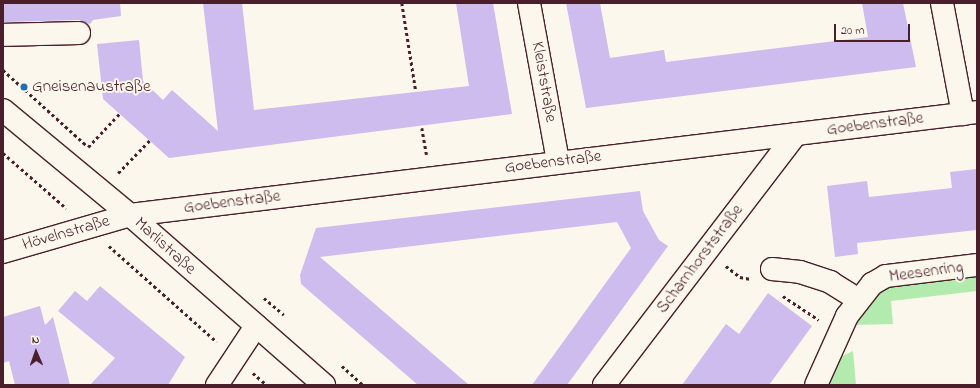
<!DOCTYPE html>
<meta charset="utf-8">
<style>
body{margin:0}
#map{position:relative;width:980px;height:388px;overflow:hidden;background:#fbf7ec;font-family:"Indie Flower",sans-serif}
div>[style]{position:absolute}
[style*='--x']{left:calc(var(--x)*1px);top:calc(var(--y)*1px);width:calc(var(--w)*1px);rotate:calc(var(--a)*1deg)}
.green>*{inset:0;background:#b3ebaf}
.building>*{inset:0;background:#cdbced}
.path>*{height:2.5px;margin-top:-1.25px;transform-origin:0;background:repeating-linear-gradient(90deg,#4a1f2b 0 3px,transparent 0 6px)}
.roads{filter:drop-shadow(1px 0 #4a1f2b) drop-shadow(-1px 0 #4a1f2b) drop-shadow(0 1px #4a1f2b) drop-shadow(0 -1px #4a1f2b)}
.minor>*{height:22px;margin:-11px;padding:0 11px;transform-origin:11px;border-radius:11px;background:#fbf7ec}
.major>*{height:22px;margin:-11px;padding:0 11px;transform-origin:11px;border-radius:11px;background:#fbf7ec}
.dots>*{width:11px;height:11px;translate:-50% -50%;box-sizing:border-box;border:2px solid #fbf7ec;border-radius:50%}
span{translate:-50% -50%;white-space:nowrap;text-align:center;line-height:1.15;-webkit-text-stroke:4px #fbf7ec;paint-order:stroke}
.street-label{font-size:17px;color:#4a1f2b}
.poi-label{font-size:17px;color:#4a1f2b}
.left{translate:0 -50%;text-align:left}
.frame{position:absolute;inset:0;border:4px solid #4a1f2b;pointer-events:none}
.north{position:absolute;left:16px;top:332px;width:40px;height:40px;-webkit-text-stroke:3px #fbf7ec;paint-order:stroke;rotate:358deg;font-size:11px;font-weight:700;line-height:16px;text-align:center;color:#4a1f2b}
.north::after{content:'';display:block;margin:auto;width:14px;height:18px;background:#4a1f2b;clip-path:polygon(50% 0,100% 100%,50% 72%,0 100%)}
.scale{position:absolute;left:834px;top:24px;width:76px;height:18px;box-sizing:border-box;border:2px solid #4a1f2b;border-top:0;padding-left:5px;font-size:12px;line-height:14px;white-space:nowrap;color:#4a1f2b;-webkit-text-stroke:3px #fbf7ec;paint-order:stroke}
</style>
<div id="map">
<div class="green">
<div style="clip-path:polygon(977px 274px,977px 291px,891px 301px,893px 324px,856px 325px,877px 292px,889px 284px)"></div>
<div style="clip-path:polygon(853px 351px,856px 385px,826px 385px,840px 357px)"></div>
</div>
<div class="building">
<div style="clip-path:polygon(3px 3px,120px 3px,121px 16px,93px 20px,90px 24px,79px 20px,3px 22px)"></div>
<div style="clip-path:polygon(203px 3px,242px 3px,254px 110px,469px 86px,456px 3px,493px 3px,512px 114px,169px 158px,103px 99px,97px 44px,139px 40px,143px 81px,163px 100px,172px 90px,218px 131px)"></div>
<div style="clip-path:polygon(566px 3px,600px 3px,610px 58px,664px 50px,666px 62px,868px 37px,862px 3px,903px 3px,916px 67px,586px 108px)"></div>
<div style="clip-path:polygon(977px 169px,977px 230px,857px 243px,858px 254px,835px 257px,827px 186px,867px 181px,869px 197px,952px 188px,950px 172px)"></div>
<div style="clip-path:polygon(640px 191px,643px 211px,659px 240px,668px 246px,567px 385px,532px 385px,631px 248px,617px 222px,320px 257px,469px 385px,418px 385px,301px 284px,300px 275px,316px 228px)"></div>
<div style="clip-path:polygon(100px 286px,185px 357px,168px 385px,90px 385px,115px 358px,58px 311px,75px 291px,87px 301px)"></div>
<div style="clip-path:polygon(768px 293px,812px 326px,769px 385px,682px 385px,726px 324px,739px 334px)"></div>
<div style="clip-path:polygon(40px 306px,45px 325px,53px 317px,70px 385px,15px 385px,9px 361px,3px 363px,3px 317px)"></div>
</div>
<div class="path">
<div style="--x:402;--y:3;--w:89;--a:81"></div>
<div style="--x:3;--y:70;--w:113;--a:42.1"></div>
<div style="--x:422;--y:128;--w:27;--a:80"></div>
<div style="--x:88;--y:147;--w:47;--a:-46.7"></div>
<div style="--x:3;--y:153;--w:84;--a:41.1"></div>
<div style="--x:118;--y:173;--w:46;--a:-45.9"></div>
<div style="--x:109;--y:246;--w:144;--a:41.6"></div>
<div style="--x:726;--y:266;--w:18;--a:38"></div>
<div style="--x:740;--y:277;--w:11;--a:10"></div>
<div style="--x:783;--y:296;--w:43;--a:33.7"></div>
<div style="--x:264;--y:298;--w:26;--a:40"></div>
<div style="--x:342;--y:366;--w:28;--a:42"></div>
<div style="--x:253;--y:373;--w:18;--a:41"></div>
</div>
<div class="roads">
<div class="minor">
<div style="--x:529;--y:3;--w:161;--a:79.6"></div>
<div style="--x:942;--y:3;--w:113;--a:79.3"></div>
<div style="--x:3;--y:35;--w:76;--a:-1.5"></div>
<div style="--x:3;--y:252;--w:132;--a:-16.2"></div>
<div style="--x:130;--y:215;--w:853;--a:-6.93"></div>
<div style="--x:772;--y:269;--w:28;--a:6"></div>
<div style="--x:800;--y:272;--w:32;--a:18"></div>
<div style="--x:830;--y:282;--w:34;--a:32"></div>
<div style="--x:217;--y:385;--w:71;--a:-56.5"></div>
<div style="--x:604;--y:385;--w:316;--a:-52.6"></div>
<div style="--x:816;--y:385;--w:76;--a:-65.8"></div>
<div style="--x:847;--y:316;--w:41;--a:-52"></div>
<div style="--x:872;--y:284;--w:16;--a:-30"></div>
<div style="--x:886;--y:276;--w:92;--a:-6.9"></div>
</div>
<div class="major">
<div style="--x:3;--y:110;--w:165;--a:39.6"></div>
<div style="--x:130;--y:215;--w:258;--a:41.2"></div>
</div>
</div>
<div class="dots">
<div style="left:24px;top:87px;background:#1f6fb2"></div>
</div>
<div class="street-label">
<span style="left:544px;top:82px;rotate:80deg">Kleiststraße</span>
<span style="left:875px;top:124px;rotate:-7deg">Goebenstraße</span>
<span style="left:553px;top:162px;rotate:-7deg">Goebenstraße</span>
<span style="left:232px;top:202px;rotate:-7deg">Goebenstraße</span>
<span style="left:66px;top:233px;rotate:-16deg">Hövelnstraße</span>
<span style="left:165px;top:246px;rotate:42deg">Marlistraße</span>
<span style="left:700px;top:259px;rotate:-53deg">Scharnhorststraße</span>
<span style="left:926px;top:272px;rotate:-8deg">Meesenring</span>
</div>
<div class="poi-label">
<span class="left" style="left:32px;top:87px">Gneisenaustraße</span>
</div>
<div class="frame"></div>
<div class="north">N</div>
<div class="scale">20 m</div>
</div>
